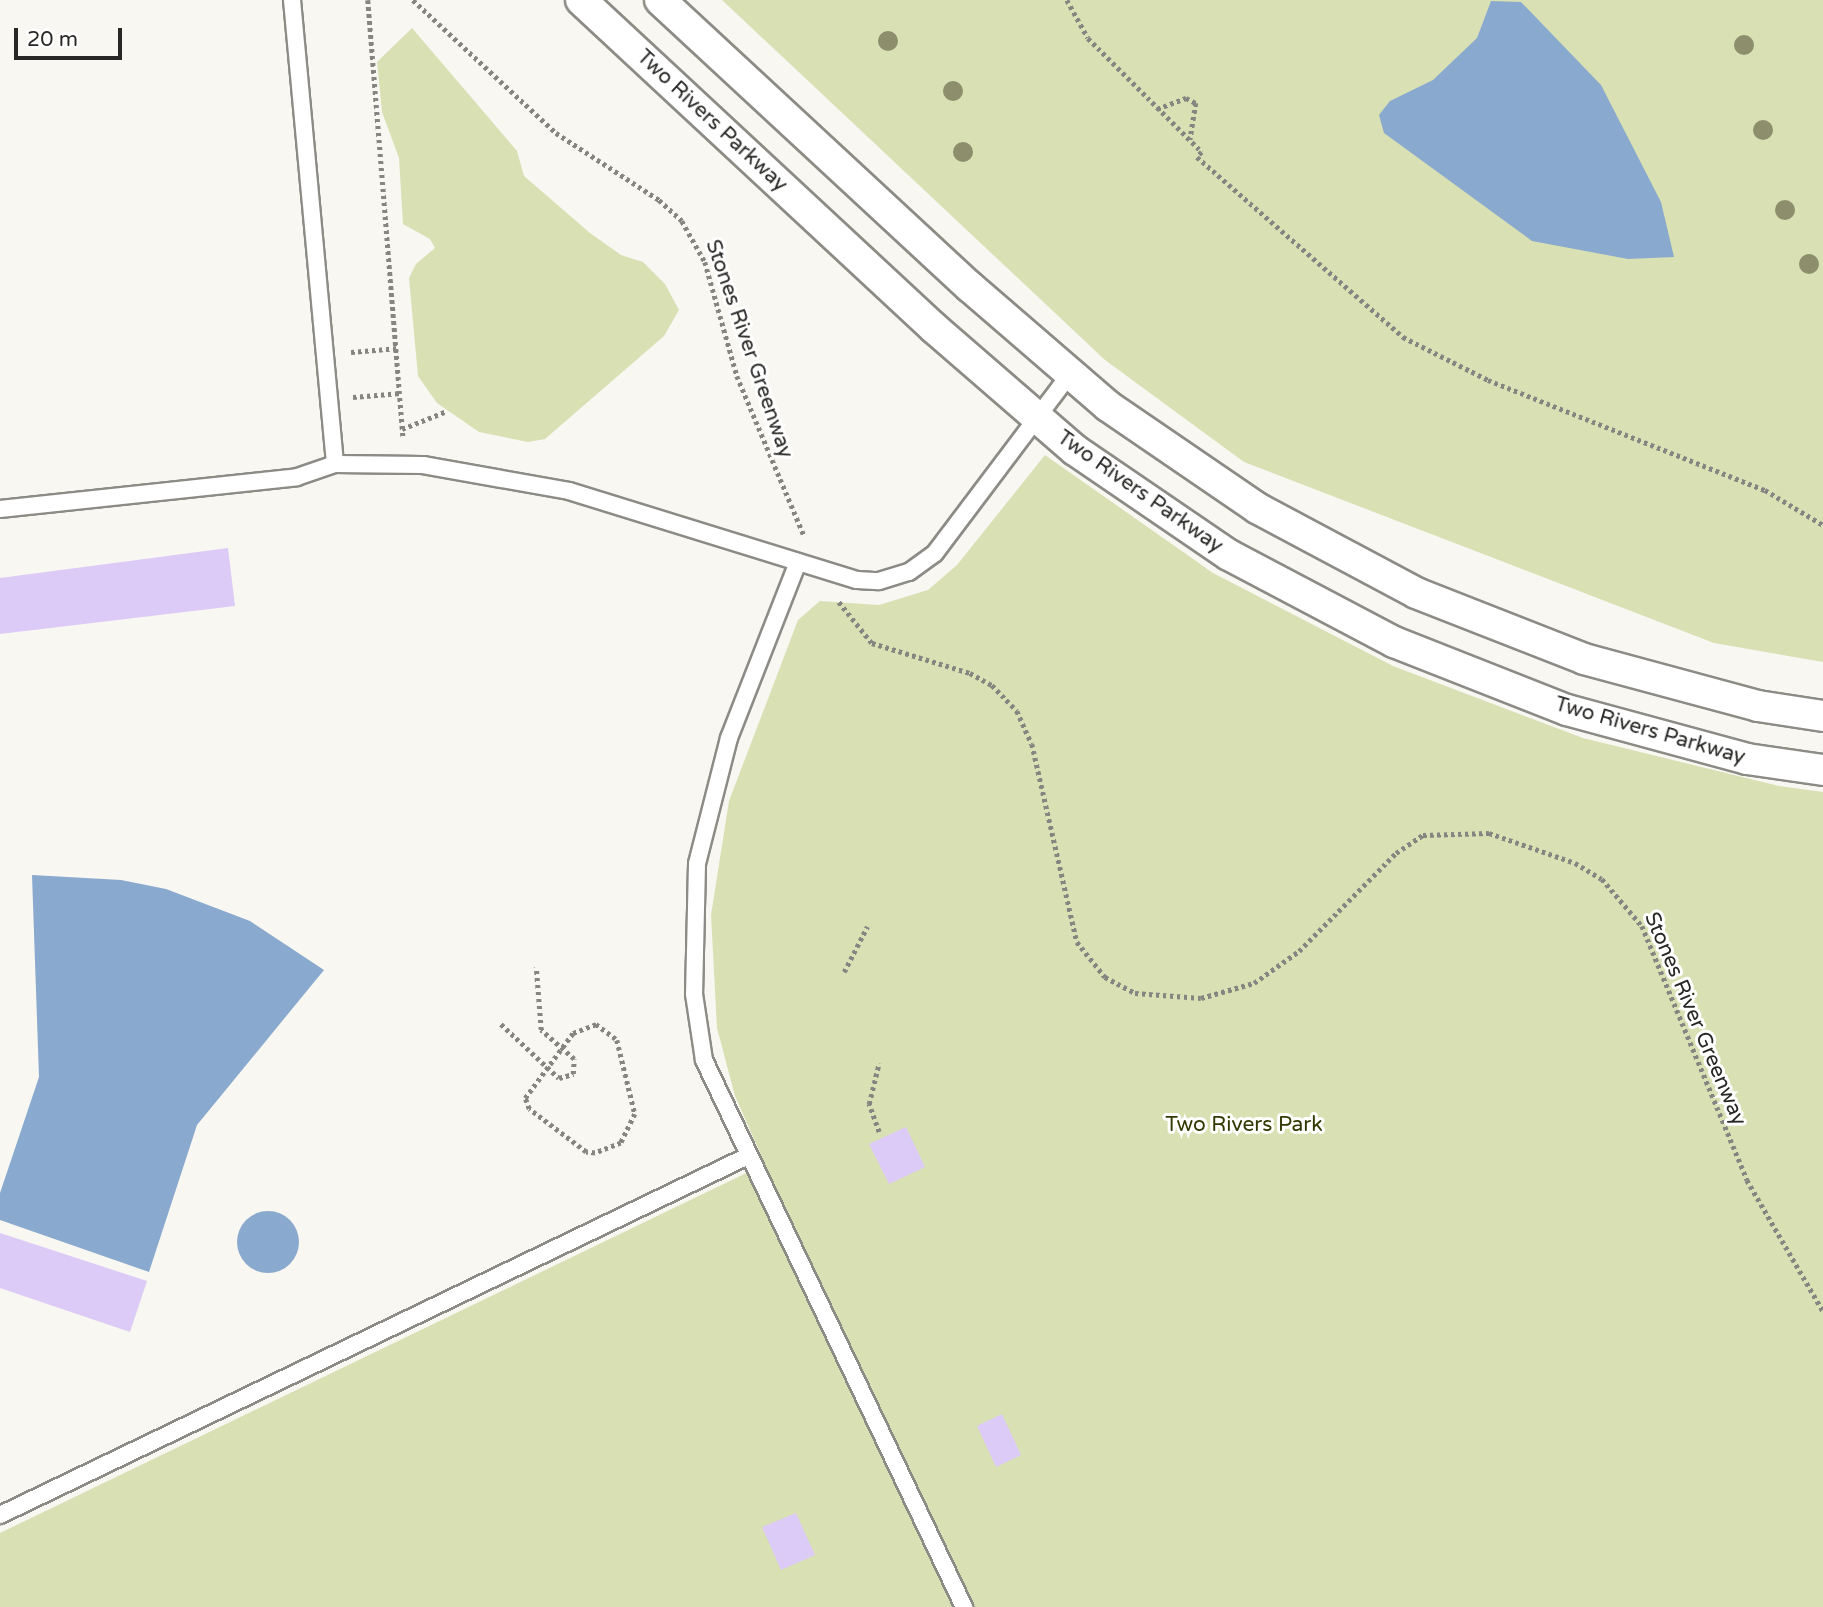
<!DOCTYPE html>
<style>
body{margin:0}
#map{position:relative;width:1823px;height:1607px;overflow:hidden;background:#f8f7f1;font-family:"Varela Round",sans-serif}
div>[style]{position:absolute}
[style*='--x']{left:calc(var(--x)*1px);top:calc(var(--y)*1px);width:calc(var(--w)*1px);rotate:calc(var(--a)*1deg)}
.green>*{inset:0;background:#d9e0b4}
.water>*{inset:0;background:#8aa9ce}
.round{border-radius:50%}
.building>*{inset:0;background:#dccbf7}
.path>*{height:4.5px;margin-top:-2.25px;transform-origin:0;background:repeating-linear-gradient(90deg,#868581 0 3.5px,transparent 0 7px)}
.roads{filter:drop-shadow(2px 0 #8c8b85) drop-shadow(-2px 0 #8c8b85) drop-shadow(0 2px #8c8b85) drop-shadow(0 -2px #8c8b85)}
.service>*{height:16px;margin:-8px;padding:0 8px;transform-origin:8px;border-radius:8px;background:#fff}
.minor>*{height:30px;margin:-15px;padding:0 15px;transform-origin:15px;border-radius:15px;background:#fff}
.trees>*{width:20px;height:20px;margin:-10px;border-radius:50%;background:#8c8e6c}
span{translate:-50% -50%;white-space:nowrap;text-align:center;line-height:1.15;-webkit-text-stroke:6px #fff;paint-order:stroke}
.street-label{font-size:21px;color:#282725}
.park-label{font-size:21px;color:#333800}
.scale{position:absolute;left:14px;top:28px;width:108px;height:32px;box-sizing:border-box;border:4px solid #282725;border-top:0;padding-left:9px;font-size:21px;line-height:24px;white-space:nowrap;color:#282725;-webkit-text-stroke:5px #fff;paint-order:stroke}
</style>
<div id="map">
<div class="green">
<div style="clip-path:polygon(722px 0,1823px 0,1823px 662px,1714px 643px,1244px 462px,1105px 360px)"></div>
<div style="clip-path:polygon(412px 28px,517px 151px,524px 176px,590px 233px,621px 255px,643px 262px,665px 284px,679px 310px,664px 336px,545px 439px,528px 442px,479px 432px,437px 403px,418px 376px,409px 278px,416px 264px,435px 248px,430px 239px,403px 224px,399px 158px,382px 112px,377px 62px)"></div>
<div style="clip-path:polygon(1045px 455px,1213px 573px,1393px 666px,1583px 738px,1779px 786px,1823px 792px,1823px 1607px,0 1607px,0 1533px,765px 1164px,735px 1096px,717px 1028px,711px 915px,729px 801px,798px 620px,820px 601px,879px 605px,928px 590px,957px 565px)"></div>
</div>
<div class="water">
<div style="clip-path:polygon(1491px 1px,1521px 2px,1601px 85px,1661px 202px,1674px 257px,1628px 259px,1532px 241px,1384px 133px,1379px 115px,1390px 101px,1433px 80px,1456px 58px,1477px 38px)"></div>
<div style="clip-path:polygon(32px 875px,121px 880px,166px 889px,250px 921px,324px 970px,197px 1125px,149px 1272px,0 1220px,0 1193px,39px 1077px)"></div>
<div class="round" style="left:237px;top:1211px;width:62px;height:62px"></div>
</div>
<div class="building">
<div style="clip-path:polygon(228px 548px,235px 606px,0 634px,0 578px)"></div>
<div style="clip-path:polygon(906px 1127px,925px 1167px,889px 1184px,869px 1144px)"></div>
<div style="clip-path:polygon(0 1233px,147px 1281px,130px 1332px,0 1288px)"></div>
<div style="clip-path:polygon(1002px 1414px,1021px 1455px,996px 1467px,977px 1426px)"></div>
<div style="clip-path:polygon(796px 1513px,815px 1555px,781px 1570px,762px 1527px)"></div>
</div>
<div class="path">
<div style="--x:368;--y:0;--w:439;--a:85.4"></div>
<div style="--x:413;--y:0;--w:195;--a:42.9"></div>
<div style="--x:556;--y:133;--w:123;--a:33"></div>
<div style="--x:659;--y:200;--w:31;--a:42"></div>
<div style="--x:682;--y:221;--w:47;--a:60.7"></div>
<div style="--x:705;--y:262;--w:118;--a:74.3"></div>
<div style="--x:737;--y:376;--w:173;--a:67.2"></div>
<div style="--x:1067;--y:0;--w:43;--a:61.1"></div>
<div style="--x:1088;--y:38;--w:161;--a:45"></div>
<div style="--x:1202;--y:152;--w:7;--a:135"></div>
<div style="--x:1197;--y:157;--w:274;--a:41.1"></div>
<div style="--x:1403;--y:337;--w:95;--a:26.8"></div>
<div style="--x:1488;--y:380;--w:298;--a:21.7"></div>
<div style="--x:1765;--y:490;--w:68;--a:31.1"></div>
<div style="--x:1157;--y:109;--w:31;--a:-21"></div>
<div style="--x:1186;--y:98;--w:11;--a:27"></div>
<div style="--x:1196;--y:103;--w:37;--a:99"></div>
<div style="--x:351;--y:352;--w:48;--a:-4.8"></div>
<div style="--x:353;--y:397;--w:48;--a:-4.8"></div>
<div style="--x:402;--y:429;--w:48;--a:-21.8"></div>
<div style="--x:839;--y:602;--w:53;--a:51.2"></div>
<div style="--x:872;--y:643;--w:102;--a:17"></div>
<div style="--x:970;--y:673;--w:25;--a:29"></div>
<div style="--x:992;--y:685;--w:36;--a:46"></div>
<div style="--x:1017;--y:711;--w:36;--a:66"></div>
<div style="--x:1032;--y:744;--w:203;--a:77.2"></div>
<div style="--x:1077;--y:942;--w:45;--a:51.3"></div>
<div style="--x:1105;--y:977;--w:34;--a:28"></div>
<div style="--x:1135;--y:993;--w:66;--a:4.3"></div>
<div style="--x:1201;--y:998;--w:55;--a:-15.8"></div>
<div style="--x:1254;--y:983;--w:55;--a:-35.4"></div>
<div style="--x:1299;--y:951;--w:138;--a:-45.3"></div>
<div style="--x:1396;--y:853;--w:32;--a:-34"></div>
<div style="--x:1423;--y:835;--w:66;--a:-1.7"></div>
<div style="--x:1489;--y:833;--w:91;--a:19.2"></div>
<div style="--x:1575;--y:863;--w:31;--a:31"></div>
<div style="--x:1602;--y:879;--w:62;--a:49.6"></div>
<div style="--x:1642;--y:926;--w:275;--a:67.5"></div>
<div style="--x:1747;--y:1180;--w:151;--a:59.9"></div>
<div style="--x:844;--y:972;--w:51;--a:-62.9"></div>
<div style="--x:501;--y:1024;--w:79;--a:43"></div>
<div style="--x:559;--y:1078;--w:15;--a:-16"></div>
<div style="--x:573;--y:1074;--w:15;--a:-86"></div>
<div style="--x:574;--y:1059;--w:44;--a:-138.7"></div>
<div style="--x:541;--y:1030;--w:63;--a:-94.5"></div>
<div style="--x:596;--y:1024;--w:26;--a:37"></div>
<div style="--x:617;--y:1040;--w:76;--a:76.3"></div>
<div style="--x:635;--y:1114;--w:32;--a:116"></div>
<div style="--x:621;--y:1143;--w:28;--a:159"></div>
<div style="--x:595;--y:1153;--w:9;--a:-174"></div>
<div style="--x:586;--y:1152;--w:71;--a:-143"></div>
<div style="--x:529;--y:1109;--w:12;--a:-110"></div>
<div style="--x:525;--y:1098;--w:81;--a:-53.6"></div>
<div style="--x:573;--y:1033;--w:25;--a:-21"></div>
<div style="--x:879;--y:1132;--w:30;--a:-110"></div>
<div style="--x:869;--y:1104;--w:42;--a:-76.3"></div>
</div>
<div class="roads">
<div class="service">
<div style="--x:292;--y:0;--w:466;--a:84.7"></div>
<div style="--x:0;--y:509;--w:299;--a:-6.1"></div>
<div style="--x:297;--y:477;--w:40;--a:-18.9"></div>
<div style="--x:335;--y:464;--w:88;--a:0.7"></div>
<div style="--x:423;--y:465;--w:148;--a:10.1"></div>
<div style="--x:569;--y:491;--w:301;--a:17.2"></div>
<div style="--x:857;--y:580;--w:22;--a:3"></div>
<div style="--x:879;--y:581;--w:31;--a:-17"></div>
<div style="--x:909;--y:572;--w:32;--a:-36"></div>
<div style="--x:935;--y:553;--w:224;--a:-53"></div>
<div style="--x:798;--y:562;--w:189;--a:111.4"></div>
<div style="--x:729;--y:738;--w:130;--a:104.3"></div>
<div style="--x:697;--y:864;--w:130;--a:91.3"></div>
<div style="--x:694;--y:994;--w:67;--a:81.4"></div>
<div style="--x:704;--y:1060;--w:606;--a:64.58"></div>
<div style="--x:0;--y:1515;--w:827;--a:-25.64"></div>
</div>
<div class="minor">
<div style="--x:581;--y:0;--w:482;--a:42.9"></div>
<div style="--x:934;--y:328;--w:186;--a:40.9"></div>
<div style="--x:1075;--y:450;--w:186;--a:34.3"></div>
<div style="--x:1229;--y:555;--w:187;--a:27.8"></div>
<div style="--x:1394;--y:642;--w:186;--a:21.5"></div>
<div style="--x:1567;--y:710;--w:187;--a:15.2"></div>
<div style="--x:1747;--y:759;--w:77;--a:8.2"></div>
<div style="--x:660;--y:0;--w:422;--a:42.8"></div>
<div style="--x:970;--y:287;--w:182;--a:40.8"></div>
<div style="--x:1108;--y:406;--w:181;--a:34.4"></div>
<div style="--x:1257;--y:508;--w:180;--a:28.1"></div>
<div style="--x:1416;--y:593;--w:180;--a:21.4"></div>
<div style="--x:1584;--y:659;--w:180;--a:15.1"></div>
<div style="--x:1758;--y:706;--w:66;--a:8.7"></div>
</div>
</div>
<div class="trees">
<div style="left:888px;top:41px"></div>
<div style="left:1744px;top:45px"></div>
<div style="left:953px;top:91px"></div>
<div style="left:1763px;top:130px"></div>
<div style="left:963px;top:152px"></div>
<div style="left:1785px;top:210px"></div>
<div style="left:1809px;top:264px"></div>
</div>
<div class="street-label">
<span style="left:712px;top:121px;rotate:43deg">Two Rivers Parkway</span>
<span style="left:749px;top:349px;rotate:71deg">Stones River Greenway</span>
<span style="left:1140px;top:492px;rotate:35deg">Two Rivers Parkway</span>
<span style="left:1650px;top:731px;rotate:16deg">Two Rivers Parkway</span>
<span style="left:1695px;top:1019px;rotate:67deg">Stones River Greenway</span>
</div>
<div class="park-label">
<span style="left:1244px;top:1125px">Two Rivers Park</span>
</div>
<div class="scale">20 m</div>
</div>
